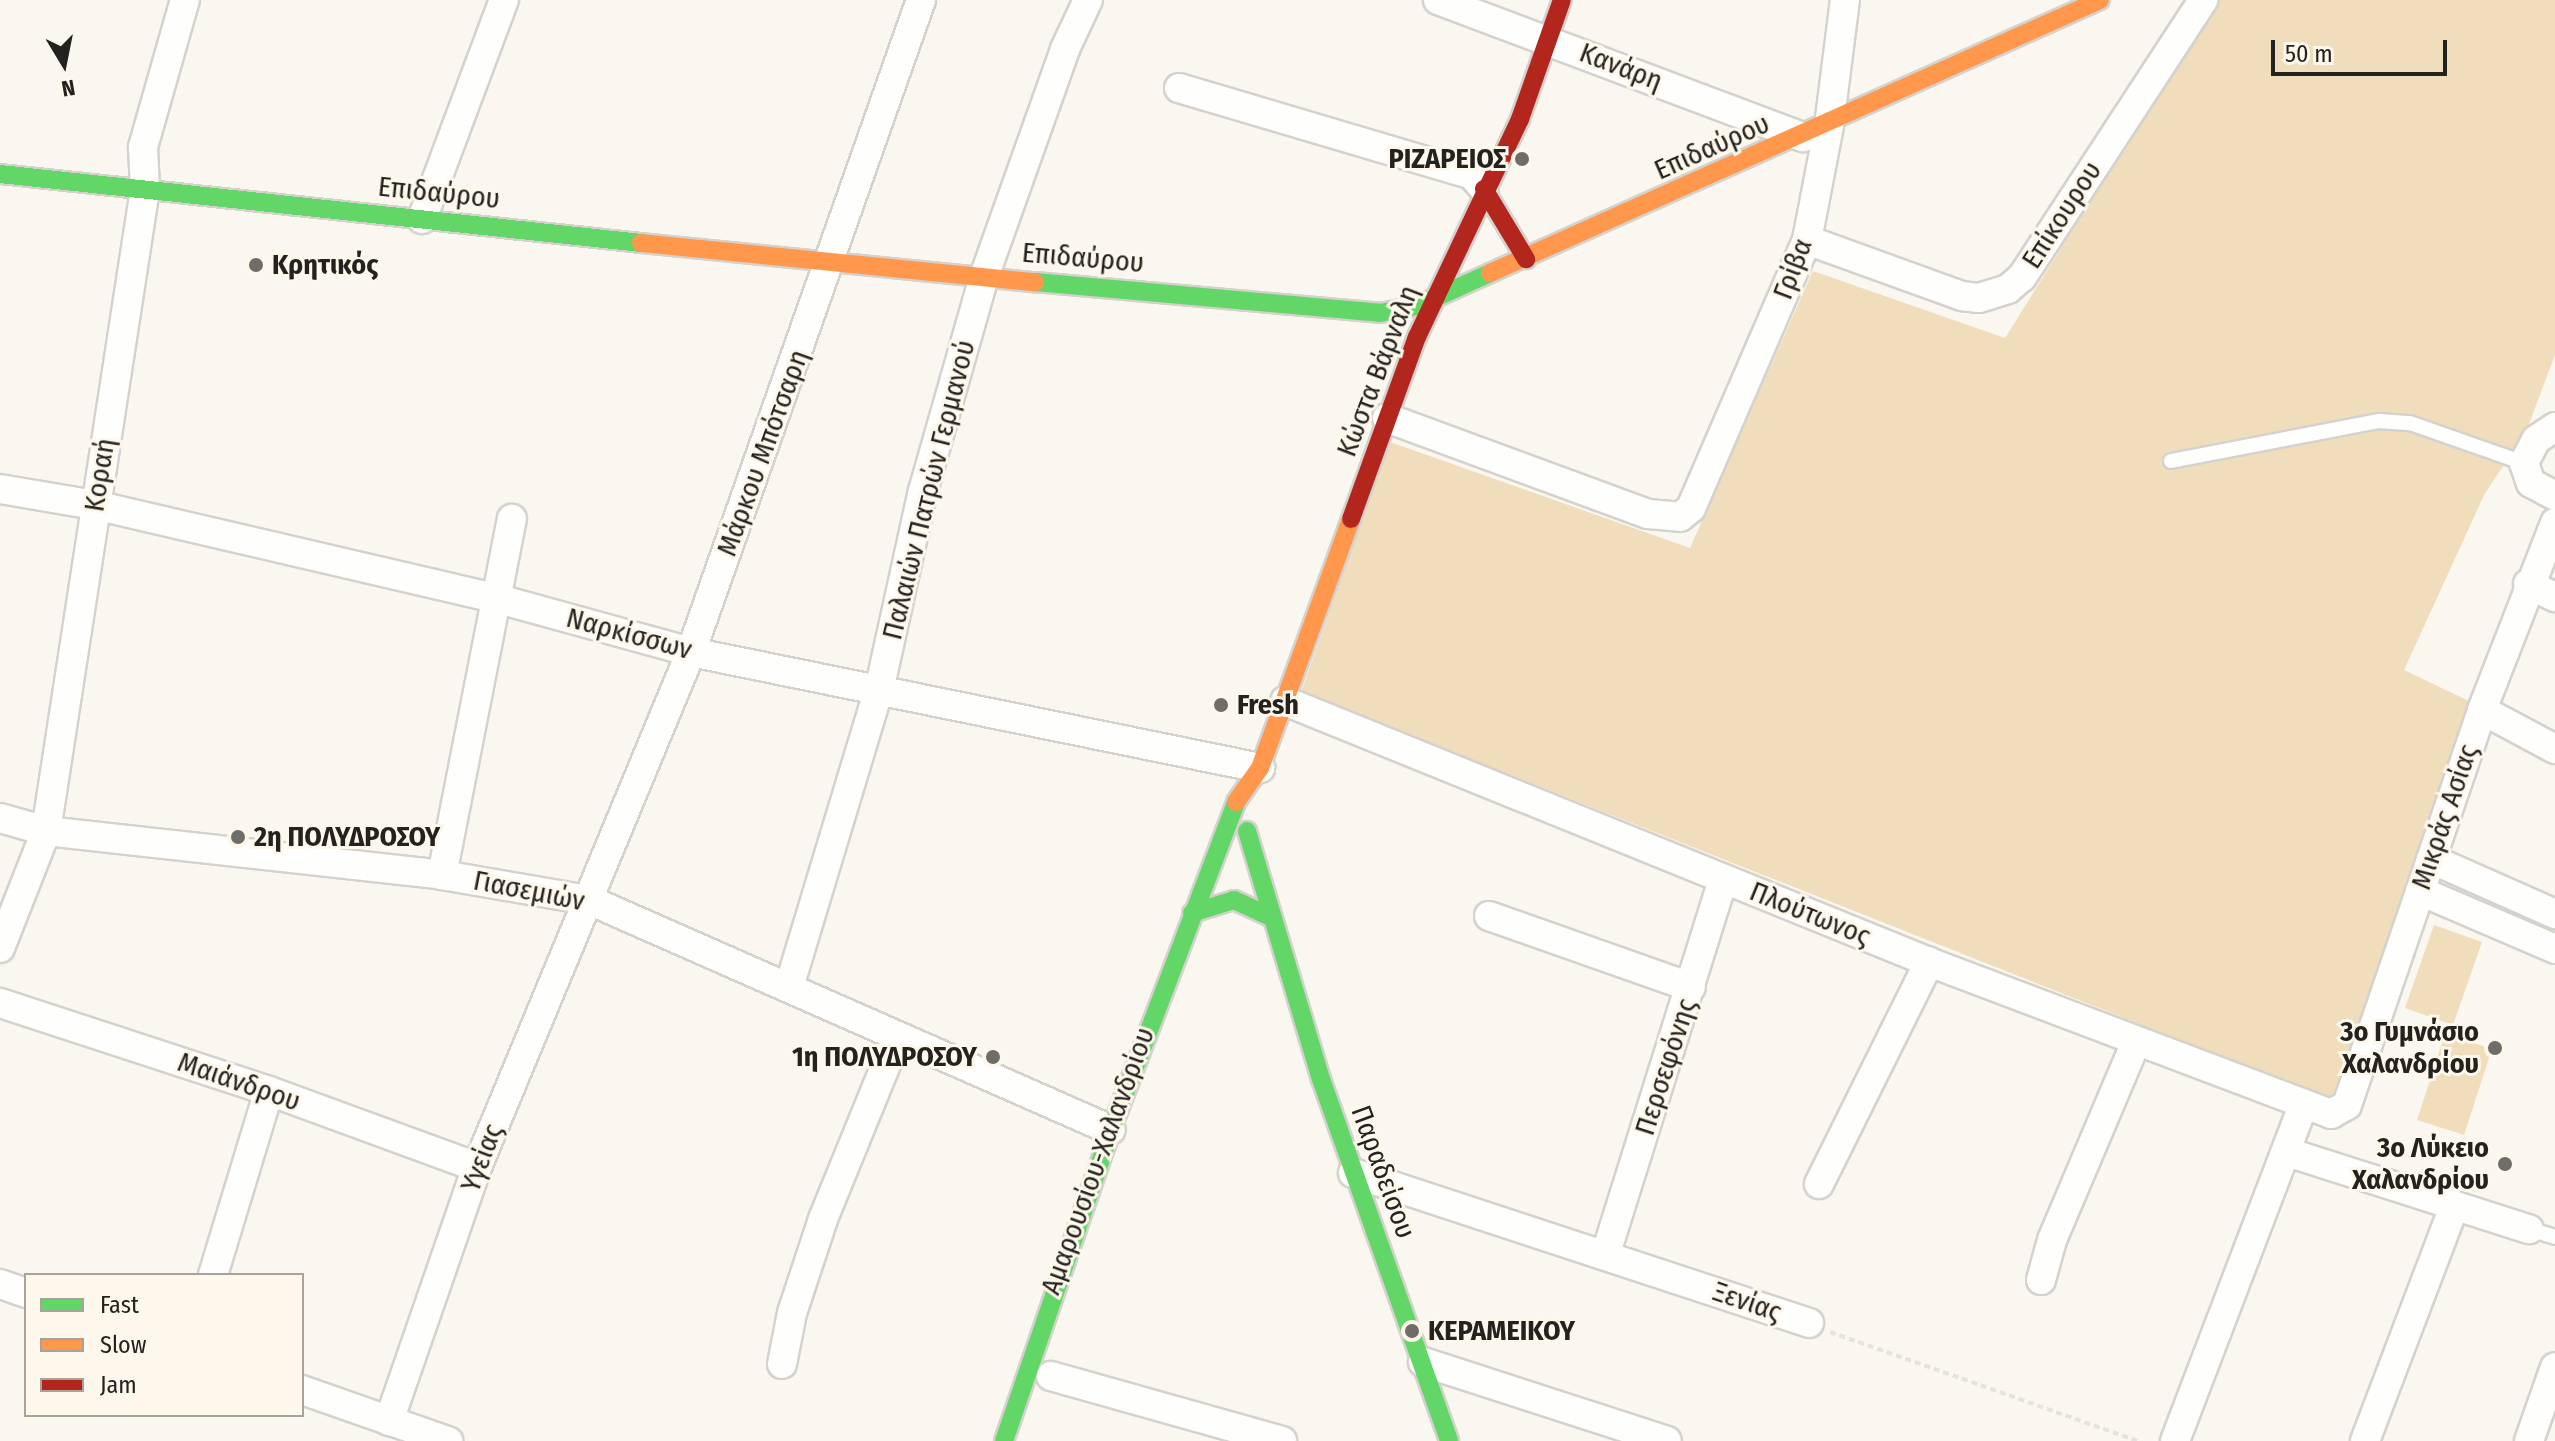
<!DOCTYPE html>
<meta charset="utf-8">
<style>
body{margin:0}
#map{position:relative;width:2555px;height:1441px;overflow:hidden;background:#faf7f0;font-family:"Fira Sans Condensed",sans-serif}
div>[style]{position:absolute}
[style*='--x']{left:calc(var(--x)*1px);top:calc(var(--y)*1px);width:calc(var(--w)*1px);rotate:calc(var(--a)*1deg)}
.green>*{inset:0;background:#f0ddbb}
.path>*{height:4px;margin-top:-2px;transform-origin:0;background:repeating-linear-gradient(90deg,#e5e3e2 0 6px,transparent 0 10px)}
.roads{filter:drop-shadow(2px 0 #d5d2cd) drop-shadow(-2px 0 #d5d2cd) drop-shadow(0 2px #d5d2cd) drop-shadow(0 -2px #d5d2cd)}
.lane>*{height:14px;margin:-7px;padding:0 7px;transform-origin:7px;border-radius:7px;background:#fefefd}
.street>*{height:28px;margin:-14px;padding:0 14px;transform-origin:14px;border-radius:14px;background:#fefefd}
.fast>*{height:18px;margin:-9px;padding:0 9px;transform-origin:9px;border-radius:9px;background:#63d668}
.slow>*{height:18px;margin:-9px;padding:0 9px;transform-origin:9px;border-radius:9px;background:#ff974d}
.jam>*{height:18px;margin:-9px;padding:0 9px;transform-origin:9px;border-radius:9px;background:#b3261e}
.dots>*{width:22px;height:22px;translate:-50% -50%;box-sizing:border-box;border:4px solid #fef8ec;border-radius:50%}
span{translate:-50% -50%;white-space:nowrap;text-align:center;line-height:1.15;-webkit-text-stroke:6px #fef8ec;paint-order:stroke}
.street-label{font-size:28px;color:#24221e}
.poi-label{font-size:28px;color:#24221e;font-weight:700}
.right{translate:-100% -50%;text-align:right}
.left{translate:0 -50%;text-align:left}
.legend{position:absolute;left:24px;top:1273px;width:280px;height:144px;box-sizing:border-box;background:#fef8ec;border:2px solid #a7a29a;margin:0;padding:10px 14px;list-style:none;font-size:24px;color:#24221e}
.legend li{display:flex;align-items:center;gap:16px;height:40px}
.legend b{width:40px;border:2px solid #a7a29a}
.north{position:absolute;left:24px;top:24px;width:80px;height:80px;-webkit-text-stroke:6px #fef8ec;paint-order:stroke;rotate:170deg;font-size:22px;font-weight:700;line-height:32px;text-align:center;color:#24221e}
.north::after{content:'';display:block;margin:auto;width:28px;height:36px;background:#24221e;clip-path:polygon(50% 0,100% 100%,50% 72%,0 100%)}
.scale{position:absolute;left:2271px;top:40px;width:176px;height:36px;box-sizing:border-box;border:4px solid #24221e;border-top:0;padding-left:10px;font-size:24px;line-height:28px;white-space:nowrap;color:#24221e;-webkit-text-stroke:6px #fef8ec;paint-order:stroke}
</style>
<div id="map">
<div class="green">
<div style="clip-path:polygon(2216px 0,2555px 0,2555px 355px,2526px 432px,2485px 493px,2404px 670px,2471px 702px,2334px 1101px,1301px 692px,1390px 442px,1690px 548px,1813px 271px,2005px 338px)"></div>
<div style="clip-path:polygon(2434px 925px,2482px 942px,2453px 1025px,2405px 1008px)"></div>
<div style="clip-path:polygon(2445px 1034px,2492px 1049px,2464px 1135px,2417px 1120px)"></div>
</div>
<div class="path">
<div style="--x:1830;--y:1332;--w:327;--a:19.5"></div>
</div>
<div class="roads">
<div class="lane">
<div style="--x:2171;--y:461;--w:212;--a:-10.9"></div>
<div style="--x:2379;--y:421;--w:31;--a:4"></div>
<div style="--x:2410;--y:423;--w:121;--a:19.3"></div>
<div style="--x:2529;--y:1229;--w:27;--a:17"></div>
</div>
<div class="street">
<div style="--x:1438;--y:0;--w:390;--a:20.6"></div>
<div style="--x:1179;--y:88;--w:306;--a:16.5"></div>
<div style="--x:1472;--y:175;--w:18;--a:49"></div>
<div style="--x:422;--y:219;--w:234;--a:-69.5"></div>
<div style="--x:1807;--y:240;--w:165;--a:19.9"></div>
<div style="--x:1962;--y:296;--w:17;--a:7"></div>
<div style="--x:1979;--y:298;--w:30;--a:-17"></div>
<div style="--x:2008;--y:289;--w:18;--a:-41"></div>
<div style="--x:2022;--y:277;--w:331;--a:-56.8"></div>
<div style="--x:1387;--y:418;--w:278;--a:20.2"></div>
<div style="--x:1648;--y:514;--w:32;--a:5"></div>
<div style="--x:1680;--y:517;--w:14;--a:-39"></div>
<div style="--x:1691;--y:508;--w:292;--a:-66.6"></div>
<div style="--x:1807;--y:240;--w:116;--a:-79.1"></div>
<div style="--x:1829;--y:126;--w:127;--a:-82.8"></div>
<div style="--x:2555;--y:427;--w:23;--a:146"></div>
<div style="--x:2536;--y:440;--w:26;--a:118"></div>
<div style="--x:2524;--y:463;--w:21;--a:71"></div>
<div style="--x:2531;--y:483;--w:27;--a:28"></div>
<div style="--x:0;--y:489;--w:96;--a:9.6"></div>
<div style="--x:95;--y:505;--w:411;--a:13.1"></div>
<div style="--x:495;--y:598;--w:203;--a:15.4"></div>
<div style="--x:691;--y:652;--w:581;--a:11.52"></div>
<div style="--x:2528;--y:584;--w:30;--a:26"></div>
<div style="--x:1285;--y:701;--w:695;--a:22.06"></div>
<div style="--x:1929;--y:962;--w:430;--a:20.7"></div>
<div style="--x:2331;--y:1114;--w:18;--a:-29"></div>
<div style="--x:2347;--y:1105;--w:417;--a:-71.1"></div>
<div style="--x:2482;--y:710;--w:201;--a:-68.7"></div>
<div style="--x:2482;--y:710;--w:83;--a:28.1"></div>
<div style="--x:0;--y:818;--w:48;--a:15.8"></div>
<div style="--x:46;--y:831;--w:398;--a:6.3"></div>
<div style="--x:442;--y:875;--w:149;--a:9.7"></div>
<div style="--x:589;--y:900;--w:570;--a:23.78"></div>
<div style="--x:2431;--y:859;--w:136;--a:23.9"></div>
<div style="--x:442;--y:875;--w:363;--a:-78.9"></div>
<div style="--x:2420;--y:891;--w:147;--a:23.2"></div>
<div style="--x:1489;--y:916;--w:214;--a:19.4"></div>
<div style="--x:0;--y:948;--w:126;--a:-68.5"></div>
<div style="--x:46;--y:831;--w:650;--a:-81.23"></div>
<div style="--x:145;--y:189;--w:42;--a:-92.7"></div>
<div style="--x:143;--y:147;--w:153;--a:-74.1"></div>
<div style="--x:789;--y:987;--w:314;--a:-73.2"></div>
<div style="--x:880;--y:686;--w:200;--a:-77.6"></div>
<div style="--x:923;--y:491;--w:223;--a:-74.1"></div>
<div style="--x:984;--y:277;--w:242;--a:-70.4"></div>
<div style="--x:1065;--y:49;--w:54;--a:-64.9"></div>
<div style="--x:0;--y:1003;--w:283;--a:18.1"></div>
<div style="--x:269;--y:1091;--w:221;--a:20.1"></div>
<div style="--x:2287;--y:1152;--w:254;--a:17.7"></div>
<div style="--x:1353;--y:1173;--w:480;--a:18.2"></div>
<div style="--x:1819;--y:1184;--w:248;--a:-63.6"></div>
<div style="--x:1606;--y:1253;--w:392;--a:-72.6"></div>
<div style="--x:213;--y:1275;--w:192;--a:-73.1"></div>
<div style="--x:2041;--y:1280;--w:41;--a:-74.6"></div>
<div style="--x:2052;--y:1240;--w:215;--a:-67"></div>
<div style="--x:0;--y:1284;--w:28;--a:19"></div>
<div style="--x:1423;--y:1362;--w:256;--a:17.9"></div>
<div style="--x:782;--y:1364;--w:52;--a:-78.9"></div>
<div style="--x:792;--y:1313;--w:99;--a:-71.7"></div>
<div style="--x:823;--y:1219;--w:196;--a:-67.8"></div>
<div style="--x:1051;--y:1376;--w:240;--a:15.7"></div>
<div style="--x:302;--y:1390;--w:155;--a:19.3"></div>
<div style="--x:389;--y:1421;--w:269;--a:-70.9"></div>
<div style="--x:477;--y:1167;--w:558;--a:-67.44"></div>
<div style="--x:691;--y:652;--w:691;--a:-70.57"></div>
<div style="--x:2175;--y:1441;--w:360;--a:-69.1"></div>
<div style="--x:2365;--y:1441;--w:250;--a:-69.2"></div>
<div style="--x:2529;--y:1441;--w:78;--a:-70.6"></div>
</div>
<div class="fast">
<div style="--x:0;--y:174;--w:645;--a:6.14"></div>
<div style="--x:1035;--y:282;--w:346;--a:5.1"></div>
<div style="--x:1380;--y:313;--w:38;--a:-11"></div>
<div style="--x:1417;--y:306;--w:80;--a:-24.3"></div>
<div style="--x:1247;--y:831;--w:259;--a:73.4"></div>
<div style="--x:1321;--y:1079;--w:384;--a:70.5"></div>
<div style="--x:1192;--y:913;--w:44;--a:-17.2"></div>
<div style="--x:1234;--y:900;--w:43;--a:24.8"></div>
<div style="--x:1004;--y:1441;--w:329;--a:-71"></div>
<div style="--x:1111;--y:1130;--w:351;--a:-69.1"></div>
</div>
<div class="slow">
<div style="--x:641;--y:243;--w:396;--a:5.7"></div>
<div style="--x:1490;--y:273;--w:668;--a:-24.11"></div>
<div style="--x:1236;--y:802;--w:42;--a:-54.8"></div>
<div style="--x:1260;--y:768;--w:265;--a:-69.9"></div>
</div>
<div class="jam">
<div style="--x:1484;--y:189;--w:82;--a:59"></div>
<div style="--x:1351;--y:519;--w:194;--a:-70.1"></div>
<div style="--x:1417;--y:337;--w:241;--a:-64.7"></div>
<div style="--x:1520;--y:119;--w:126;--a:-70.6"></div>
</div>
</div>
<div class="dots">
<div style="left:1522px;top:159px;background:#6f6d68"></div>
<div style="left:256px;top:265px;background:#6f6d68"></div>
<div style="left:1221px;top:705px;background:#6f6d68"></div>
<div style="left:238px;top:837px;background:#6f6d68"></div>
<div style="left:2495px;top:1048px;background:#6f6d68"></div>
<div style="left:993px;top:1057px;background:#6f6d68"></div>
<div style="left:2505px;top:1164px;background:#6f6d68"></div>
<div style="left:1412px;top:1331px;background:#6f6d68"></div>
</div>
<div class="street-label">
<span style="left:1621px;top:67px;rotate:21deg">Κανάρη</span>
<span style="left:1712px;top:147px;rotate:-24deg">Επιδαύρου</span>
<span style="left:439px;top:193px;rotate:6deg">Επιδαύρου</span>
<span style="left:2062px;top:215px;rotate:-57deg">Επίκουρου</span>
<span style="left:1083px;top:258px;rotate:5deg">Επιδαύρου</span>
<span style="left:1793px;top:269px;rotate:-69deg">Γρίβα</span>
<span style="left:1378px;top:371px;rotate:-69deg">Κώστα Βάρναλη</span>
<span style="left:763px;top:453px;rotate:-70deg">Μάρκου Μπότσαρη</span>
<span style="left:100px;top:475px;rotate:-81deg">Κοραή</span>
<span style="left:929px;top:490px;rotate:-76deg">Παλαιών Πατρών Γερμανού</span>
<span style="left:629px;top:634px;rotate:15deg">Ναρκίσσων</span>
<span style="left:2445px;top:817px;rotate:-71deg">Μικράς Ασίας</span>
<span style="left:529px;top:891px;rotate:11deg">Γιασεμιών</span>
<span style="left:1810px;top:914px;rotate:22deg">Πλούτωνος</span>
<span style="left:1666px;top:1067px;rotate:-72deg">Περσεφόνης</span>
<span style="left:239px;top:1082px;rotate:19deg">Μαιάνδρου</span>
<span style="left:482px;top:1158px;rotate:-69deg">Υγείας</span>
<span style="left:1098px;top:1161px;rotate:-70deg">Αμαρουσίου-Χαλανδρίου</span>
<span style="left:1383px;top:1172px;rotate:70deg">Παραδείσου</span>
<span style="left:1747px;top:1302px;rotate:19deg">Ξενίας</span>
</div>
<div class="poi-label">
<span class="right" style="left:1506px;top:159px">ΡΙΖΑΡΕΙΟΣ</span>
<span class="left" style="left:272px;top:265px">Κρητικός</span>
<span class="left" style="left:1237px;top:705px">Fresh</span>
<span class="left" style="left:254px;top:837px">2η ΠΟΛΥΔΡΟΣΟΥ</span>
<span class="right" style="left:2479px;top:1048px">3ο Γυμνάσιο<br>Χαλανδρίου</span>
<span class="right" style="left:977px;top:1057px">1η ΠΟΛΥΔΡΟΣΟΥ</span>
<span class="right" style="left:2489px;top:1164px">3ο Λύκειο<br>Χαλανδρίου</span>
<span class="left" style="left:1428px;top:1331px">ΚΕΡΑΜΕΙΚΟΥ</span>
</div>
<ul class="legend">
<li><b style="height:10px;background:#63d668"></b>Fast</li>
<li><b style="height:10px;background:#ff974d"></b>Slow</li>
<li><b style="height:10px;background:#b3261e"></b>Jam</li>
</ul>
<div class="north">N</div>
<div class="scale">50 m</div>
</div>
